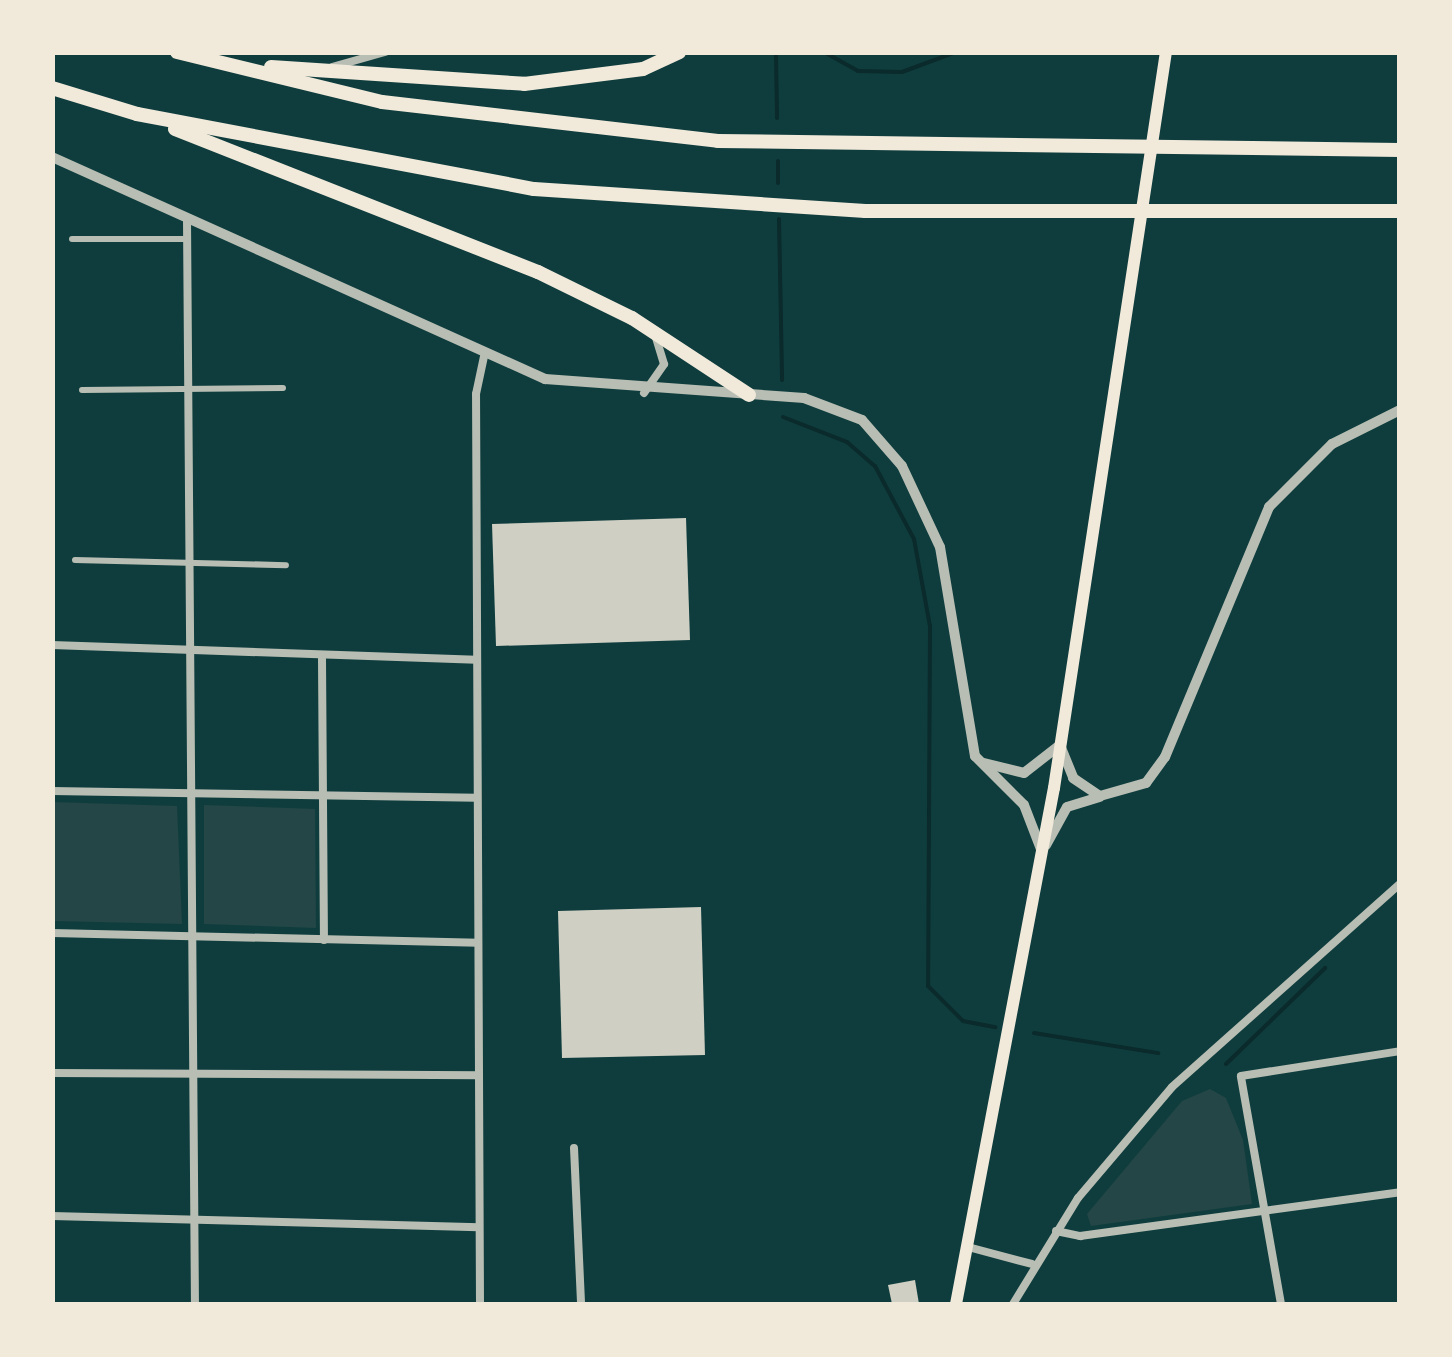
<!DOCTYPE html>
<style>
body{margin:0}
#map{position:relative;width:1452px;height:1357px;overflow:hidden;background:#0f3d3e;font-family:"Varela Round",sans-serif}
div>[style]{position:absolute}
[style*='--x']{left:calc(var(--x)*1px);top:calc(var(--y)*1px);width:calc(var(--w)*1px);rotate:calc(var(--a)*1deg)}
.green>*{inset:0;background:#244646}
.stream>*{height:4px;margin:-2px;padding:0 2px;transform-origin:2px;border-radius:2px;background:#0a2a2b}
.building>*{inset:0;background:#cfcfc3}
.pedestrian>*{height:6px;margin:-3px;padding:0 3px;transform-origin:3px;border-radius:3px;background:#b8beb3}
.minor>*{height:8px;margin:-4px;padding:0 4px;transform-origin:4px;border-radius:4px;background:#b8beb3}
.tertiary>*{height:10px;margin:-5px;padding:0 5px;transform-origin:5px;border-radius:5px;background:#b8beb3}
.primary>*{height:12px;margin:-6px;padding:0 6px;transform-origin:6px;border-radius:6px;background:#f1e9da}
.motorway>*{height:14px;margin:-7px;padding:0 7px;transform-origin:7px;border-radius:7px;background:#f1e9da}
span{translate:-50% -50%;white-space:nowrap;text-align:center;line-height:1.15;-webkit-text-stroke:10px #f1e9da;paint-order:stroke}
.frame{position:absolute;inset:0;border:55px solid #f1e9da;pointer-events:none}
</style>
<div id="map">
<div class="green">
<div style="clip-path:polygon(53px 802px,177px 806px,182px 924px,53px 921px)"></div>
<div style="clip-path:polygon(204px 805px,315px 809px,316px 928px,204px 924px)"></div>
<div style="clip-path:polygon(1210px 1089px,1226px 1098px,1243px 1140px,1252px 1204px,1091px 1226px,1087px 1214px,1182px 1101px)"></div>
</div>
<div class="stream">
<div style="--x:776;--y:52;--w:66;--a:89.1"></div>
<div style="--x:824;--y:52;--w:39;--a:29"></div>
<div style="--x:858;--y:71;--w:44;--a:1.3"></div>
<div style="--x:902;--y:72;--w:58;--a:-20.3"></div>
<div style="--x:778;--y:161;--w:22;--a:90"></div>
<div style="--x:779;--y:219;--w:161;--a:88.9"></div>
<div style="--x:783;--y:417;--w:69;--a:21.3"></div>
<div style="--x:847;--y:442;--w:37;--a:41"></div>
<div style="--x:875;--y:466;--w:83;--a:61.9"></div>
<div style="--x:914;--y:539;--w:88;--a:79.6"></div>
<div style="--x:930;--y:626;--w:360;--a:90.3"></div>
<div style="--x:928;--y:986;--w:49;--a:45"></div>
<div style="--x:963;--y:1021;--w:33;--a:11"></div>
<div style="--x:1034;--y:1033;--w:126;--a:9.2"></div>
<div style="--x:1226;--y:1064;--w:138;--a:-44.1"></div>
</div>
<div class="building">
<div style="clip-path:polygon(686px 518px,690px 640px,496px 646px,492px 524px)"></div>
<div style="clip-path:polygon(701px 907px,705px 1055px,562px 1058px,558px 911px)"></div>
<div style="clip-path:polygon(915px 1280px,919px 1304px,892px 1304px,888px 1285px)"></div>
</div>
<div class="pedestrian">
<div style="--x:72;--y:239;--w:115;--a:0"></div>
<div style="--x:82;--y:390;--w:201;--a:-0.6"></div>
<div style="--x:75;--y:560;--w:211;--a:1.4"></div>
</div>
<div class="minor">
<div style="--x:332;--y:67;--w:55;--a:-15.8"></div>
<div style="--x:187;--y:220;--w:1084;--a:89.58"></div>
<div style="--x:644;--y:393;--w:35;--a:-55"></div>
<div style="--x:664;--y:364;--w:27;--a:-107"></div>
<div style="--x:52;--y:645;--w:424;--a:2"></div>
<div style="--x:322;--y:659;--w:281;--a:89.6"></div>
<div style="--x:52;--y:791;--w:424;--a:0.9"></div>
<div style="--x:52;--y:933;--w:426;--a:1.3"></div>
<div style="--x:52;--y:1073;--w:427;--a:0.3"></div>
<div style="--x:574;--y:1148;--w:156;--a:87.4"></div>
<div style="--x:52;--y:1216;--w:427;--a:1.5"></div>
<div style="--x:1056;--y:1231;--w:25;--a:12"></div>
<div style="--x:1080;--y:1236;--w:323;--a:-7.8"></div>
<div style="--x:968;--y:1247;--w:66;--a:14.9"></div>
<div style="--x:480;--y:1304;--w:910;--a:-90.25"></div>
<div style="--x:476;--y:394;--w:39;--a:-78"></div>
<div style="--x:1013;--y:1304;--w:124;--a:-58.5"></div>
<div style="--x:1078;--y:1198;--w:145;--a:-49.7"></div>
<div style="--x:1172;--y:1087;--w:305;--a:-41.7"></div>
<div style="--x:1281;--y:1304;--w:231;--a:-100"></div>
<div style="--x:1241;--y:1076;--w:161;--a:-8.9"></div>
</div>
<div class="tertiary">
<div style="--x:52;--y:157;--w:541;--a:24.24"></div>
<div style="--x:545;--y:379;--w:260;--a:4.2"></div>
<div style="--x:804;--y:398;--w:62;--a:20.8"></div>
<div style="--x:862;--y:420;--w:61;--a:49"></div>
<div style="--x:902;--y:466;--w:89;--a:64.9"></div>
<div style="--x:940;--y:547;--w:212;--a:80.5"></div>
<div style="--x:975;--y:756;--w:69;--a:45"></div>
<div style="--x:1024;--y:805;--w:47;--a:68.9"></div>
<div style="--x:984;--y:763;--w:41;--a:14"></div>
<div style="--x:1024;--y:773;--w:46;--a:-37.9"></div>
<div style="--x:1060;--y:745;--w:35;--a:68"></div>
<div style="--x:1073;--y:778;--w:32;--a:34"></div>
<div style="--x:1100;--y:796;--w:48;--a:-15.8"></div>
<div style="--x:1146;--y:783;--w:32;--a:-54"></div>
<div style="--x:1165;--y:757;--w:271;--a:-67.4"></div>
<div style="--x:1269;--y:507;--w:89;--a:-45"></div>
<div style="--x:1332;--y:444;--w:76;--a:-26.6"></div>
<div style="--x:1046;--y:845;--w:43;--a:-61.1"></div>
<div style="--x:1067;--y:807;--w:34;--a:-17"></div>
</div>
<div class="primary">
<div style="--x:956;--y:1304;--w:525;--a:-79.25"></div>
<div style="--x:1054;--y:788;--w:744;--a:-81.35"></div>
</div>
<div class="motorway">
<div style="--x:177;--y:52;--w:211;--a:13.7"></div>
<div style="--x:382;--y:102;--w:338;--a:6.6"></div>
<div style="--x:718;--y:141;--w:682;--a:0.76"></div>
<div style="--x:271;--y:67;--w:254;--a:3.8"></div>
<div style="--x:524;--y:84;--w:120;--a:-7.2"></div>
<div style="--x:643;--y:69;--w:40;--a:-25"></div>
<div style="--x:52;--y:88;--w:89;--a:17"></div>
<div style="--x:137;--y:114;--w:404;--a:10.7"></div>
<div style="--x:534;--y:189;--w:332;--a:3.8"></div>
<div style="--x:865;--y:211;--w:535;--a:0"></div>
<div style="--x:175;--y:129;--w:390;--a:21.5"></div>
<div style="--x:538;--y:272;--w:105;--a:26.1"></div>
<div style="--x:632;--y:318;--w:140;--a:33.3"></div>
</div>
<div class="frame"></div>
</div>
